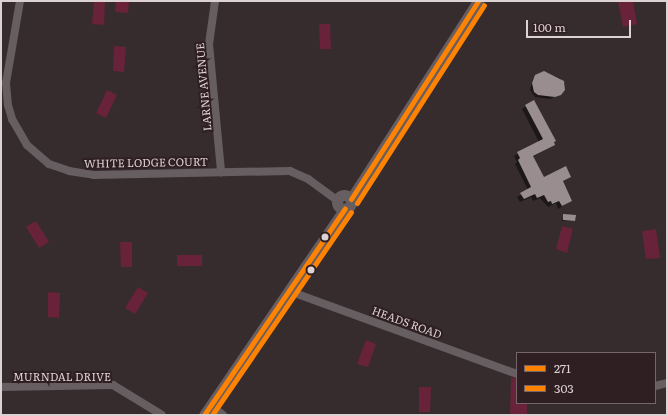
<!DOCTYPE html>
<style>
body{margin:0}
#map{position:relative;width:668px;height:416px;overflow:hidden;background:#362c2e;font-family:Literata,serif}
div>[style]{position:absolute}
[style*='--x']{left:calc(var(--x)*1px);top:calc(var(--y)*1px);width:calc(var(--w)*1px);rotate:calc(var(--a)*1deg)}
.green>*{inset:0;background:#68223a}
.shadow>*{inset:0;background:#0007}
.building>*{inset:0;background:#998d90}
.street>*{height:8px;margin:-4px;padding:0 4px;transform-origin:4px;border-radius:4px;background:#665e60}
.secondary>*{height:11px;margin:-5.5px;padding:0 5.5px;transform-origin:5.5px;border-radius:5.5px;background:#665e60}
.secondary>.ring{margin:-5.5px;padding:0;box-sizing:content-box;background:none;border:11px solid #665e60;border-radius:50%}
.bus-1>*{height:5px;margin:-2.5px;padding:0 2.5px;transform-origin:2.5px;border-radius:2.5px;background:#ff8200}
.bus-2>*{height:5px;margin:-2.5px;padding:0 2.5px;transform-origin:2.5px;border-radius:2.5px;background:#ff8200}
.dots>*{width:11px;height:11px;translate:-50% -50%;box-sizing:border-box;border:2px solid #2f1f23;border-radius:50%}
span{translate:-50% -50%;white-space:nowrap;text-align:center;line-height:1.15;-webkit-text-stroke:4px #2f1f23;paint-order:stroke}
.street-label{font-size:11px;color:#dcd1d3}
.frame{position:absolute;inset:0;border:2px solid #dcd1d3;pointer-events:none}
.legend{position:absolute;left:516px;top:352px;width:140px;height:52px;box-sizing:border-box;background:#2f1f23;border:1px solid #746669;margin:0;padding:5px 7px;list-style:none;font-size:12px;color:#dcd1d3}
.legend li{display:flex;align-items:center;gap:8px;height:20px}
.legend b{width:20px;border:1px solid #746669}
.scale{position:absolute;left:526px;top:20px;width:105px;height:18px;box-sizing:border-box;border:2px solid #dcd1d3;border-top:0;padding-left:5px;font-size:12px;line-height:14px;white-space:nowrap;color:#dcd1d3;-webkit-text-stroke:3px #2f1f23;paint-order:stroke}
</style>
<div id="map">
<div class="green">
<div style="clip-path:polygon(94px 1px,105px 1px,104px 25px,92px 24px)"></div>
<div style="clip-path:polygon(116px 1px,129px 1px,128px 13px,115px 12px)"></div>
<div style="clip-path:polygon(618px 1px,633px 1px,637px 24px,623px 27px)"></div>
<div style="clip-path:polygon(319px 24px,330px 24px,331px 49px,320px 49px)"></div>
<div style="clip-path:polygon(114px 46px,126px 47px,124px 72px,113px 71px)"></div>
<div style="clip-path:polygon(107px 90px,117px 95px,106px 118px,96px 113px)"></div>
<div style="clip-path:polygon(36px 221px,49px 242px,39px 248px,26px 227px)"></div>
<div style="clip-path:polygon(562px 226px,573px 229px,567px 253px,556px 249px)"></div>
<div style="clip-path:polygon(656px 229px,660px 258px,646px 259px,642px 231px)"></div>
<div style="clip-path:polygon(120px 242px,132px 242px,132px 267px,121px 267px)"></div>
<div style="clip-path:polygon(177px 255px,202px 255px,202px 266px,177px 266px)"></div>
<div style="clip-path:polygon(138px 287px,148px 293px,135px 314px,125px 308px)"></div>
<div style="clip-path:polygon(48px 292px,60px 293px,59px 318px,48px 317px)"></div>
<div style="clip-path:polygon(366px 340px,376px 344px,368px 367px,357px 364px)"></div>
<div style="clip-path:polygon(511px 377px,517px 379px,517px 403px,527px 403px,527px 415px,510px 415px)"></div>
<div style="clip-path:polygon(419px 387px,431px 387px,430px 412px,419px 412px)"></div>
</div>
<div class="shadow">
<div style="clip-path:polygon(544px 72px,560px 78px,565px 85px,560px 94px,550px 99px,535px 97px,530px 90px,533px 79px)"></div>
<div style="clip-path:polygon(526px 106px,554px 145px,533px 157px,544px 179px,570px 177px,562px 182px,571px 201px,558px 209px,556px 203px,548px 207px,540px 198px,533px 201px,531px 197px,520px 202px,517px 197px,528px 190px,515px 164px,517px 162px,514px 156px,539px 142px,522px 109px)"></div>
<div style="clip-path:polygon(564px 215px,574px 221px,562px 221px)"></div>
</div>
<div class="building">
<div style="clip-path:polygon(544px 71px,564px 81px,565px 90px,561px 95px,555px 97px,538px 95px,534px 92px,532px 83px,535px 75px)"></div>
<div style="clip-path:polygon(534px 100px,556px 141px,554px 142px,555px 145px,533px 156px,544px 177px,566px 166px,571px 177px,563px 181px,572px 201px,562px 206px,559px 201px,552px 204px,551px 201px,548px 202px,544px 195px,537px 198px,535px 194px,524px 199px,520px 193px,531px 187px,518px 160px,520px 158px,517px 152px,543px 139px,525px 105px)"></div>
<div style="clip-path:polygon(563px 214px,576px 215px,575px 221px,563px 220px)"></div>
</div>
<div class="street">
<div style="--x:20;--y:1;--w:83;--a:99.7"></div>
<div style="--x:6;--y:83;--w:22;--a:85"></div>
<div style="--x:8;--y:105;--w:15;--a:74"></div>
<div style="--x:12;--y:119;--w:30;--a:60"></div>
<div style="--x:27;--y:145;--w:29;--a:41"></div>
<div style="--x:49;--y:164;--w:21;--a:19"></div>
<div style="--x:69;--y:171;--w:25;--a:9"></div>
<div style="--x:94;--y:175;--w:196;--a:-1.2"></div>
<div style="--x:290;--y:171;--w:20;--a:24"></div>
<div style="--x:308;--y:179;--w:36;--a:36"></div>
<div style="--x:215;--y:1;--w:43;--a:97.9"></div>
<div style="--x:209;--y:44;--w:129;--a:84.6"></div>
<div style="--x:289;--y:291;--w:243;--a:20"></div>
<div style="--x:655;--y:386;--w:12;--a:-14"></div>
<div style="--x:1;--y:387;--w:112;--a:-1"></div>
<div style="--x:113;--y:385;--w:57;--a:31.5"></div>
<div style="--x:211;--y:406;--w:15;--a:37"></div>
</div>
<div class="secondary">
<div class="ring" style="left:337px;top:195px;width:3px;height:3px"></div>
<div style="--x:351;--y:199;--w:235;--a:-57.3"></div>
<div style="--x:204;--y:415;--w:250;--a:-55.7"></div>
</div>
<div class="bus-1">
<div style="--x:351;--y:199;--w:235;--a:-57.3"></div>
<div style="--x:204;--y:415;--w:250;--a:-55.7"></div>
</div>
<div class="bus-2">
<div style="--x:357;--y:203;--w:235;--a:-57.3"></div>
<div style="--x:212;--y:415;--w:246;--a:-55.6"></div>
</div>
<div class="dots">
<div style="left:325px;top:237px;background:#dcd1d3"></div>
<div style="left:311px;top:270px;background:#dcd1d3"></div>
</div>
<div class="street-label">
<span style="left:203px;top:87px;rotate:-95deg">LARNE AVENUE</span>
<span style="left:146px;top:162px;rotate:-1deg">WHITE LODGE COURT</span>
<span style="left:407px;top:322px;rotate:20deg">HEADS ROAD</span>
<span style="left:62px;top:376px">MURNDAL DRIVE</span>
</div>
<div class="frame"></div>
<ul class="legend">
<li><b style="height:5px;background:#ff8200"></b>271</li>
<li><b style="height:5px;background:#ff8200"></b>303</li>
</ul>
<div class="scale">100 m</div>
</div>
